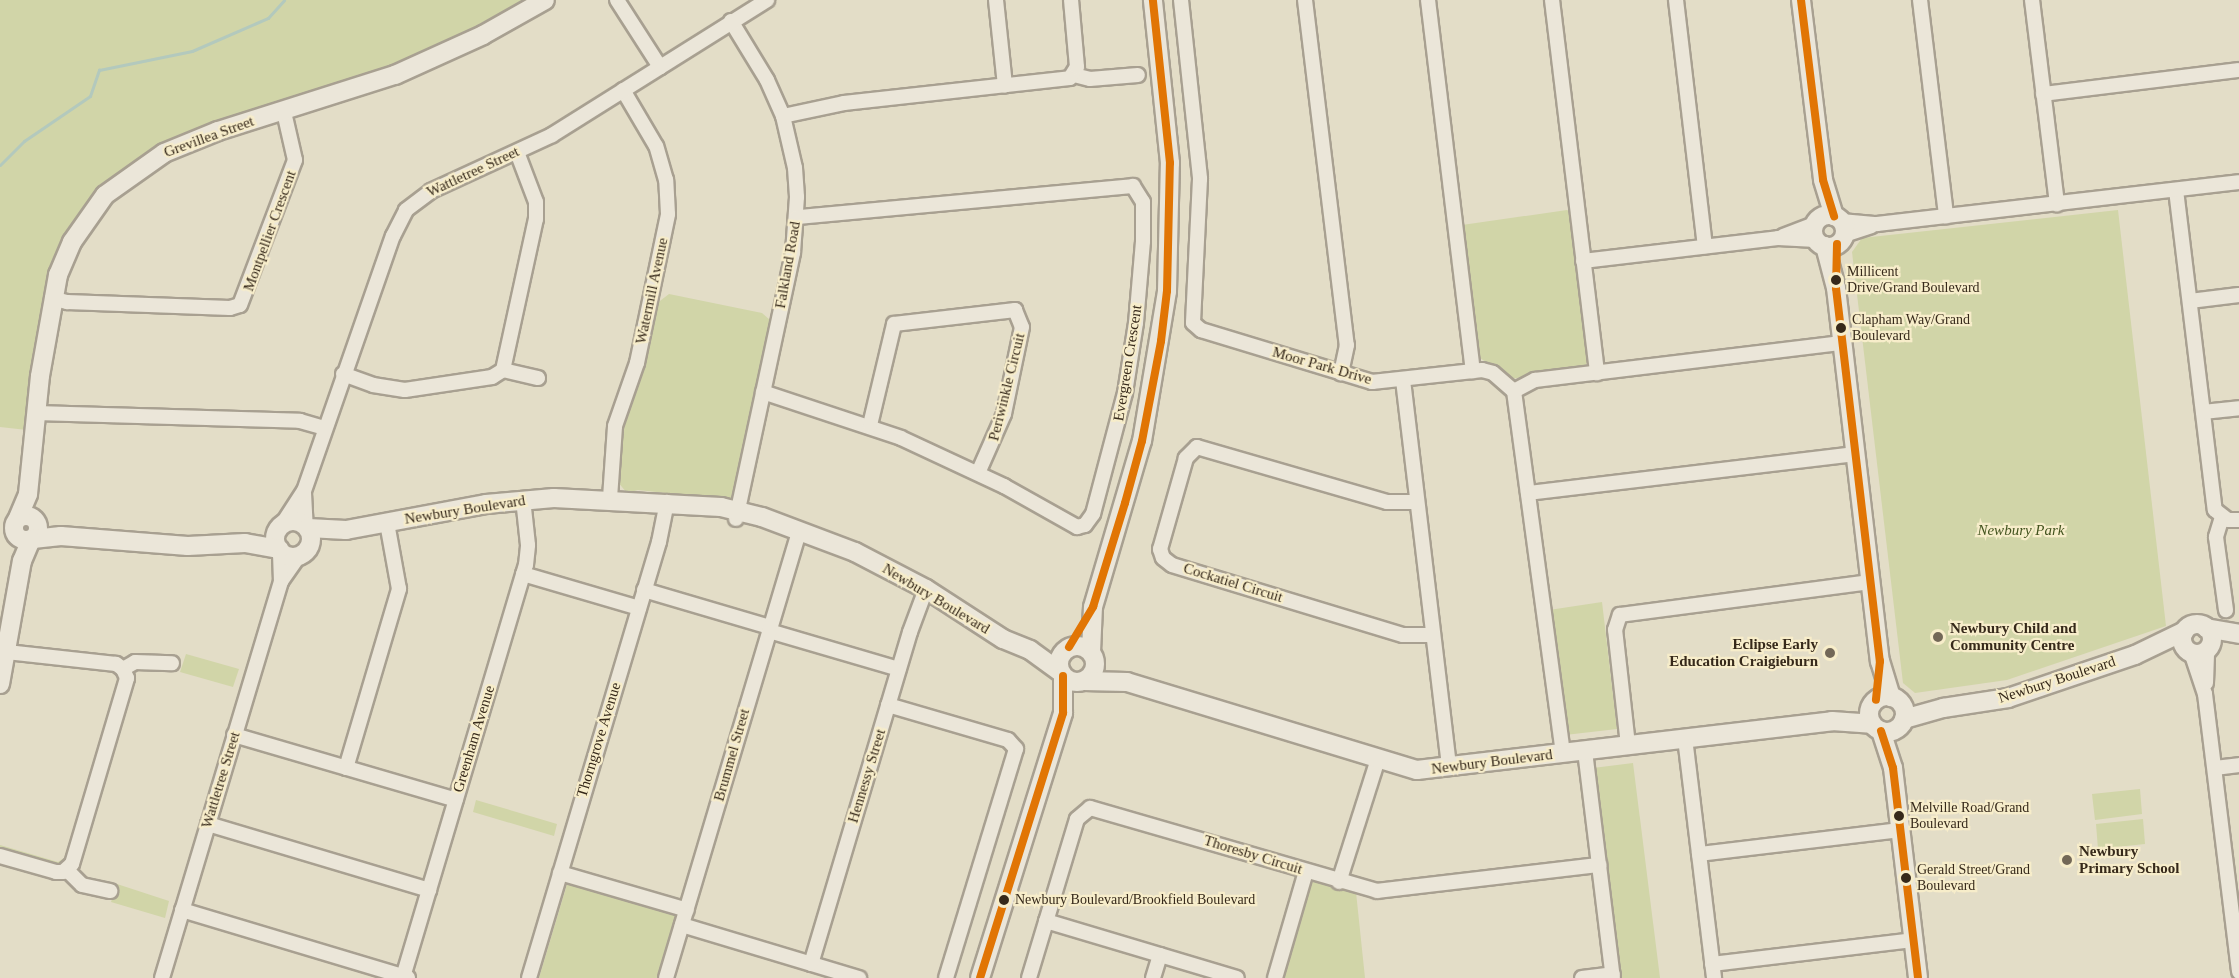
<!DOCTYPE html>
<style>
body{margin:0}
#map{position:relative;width:2239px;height:978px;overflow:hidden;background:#e3ddc7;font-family:Georgia,serif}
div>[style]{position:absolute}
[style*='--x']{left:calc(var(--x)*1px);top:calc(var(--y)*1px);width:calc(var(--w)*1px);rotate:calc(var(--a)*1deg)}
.green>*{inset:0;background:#d1d5a8}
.stream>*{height:3px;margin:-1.5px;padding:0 1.5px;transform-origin:1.5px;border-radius:1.5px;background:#b3c9bd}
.roads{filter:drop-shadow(2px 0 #a8a091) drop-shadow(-2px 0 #a8a091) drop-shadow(0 2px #a8a091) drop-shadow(0 -2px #a8a091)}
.street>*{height:14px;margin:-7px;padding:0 7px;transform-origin:7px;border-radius:7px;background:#ebe6d9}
.secondary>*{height:18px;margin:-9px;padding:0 9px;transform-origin:9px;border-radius:9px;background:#ebe6d9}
.secondary>.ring{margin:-9px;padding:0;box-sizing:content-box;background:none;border:18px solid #ebe6d9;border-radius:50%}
.bus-1>*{height:8px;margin:-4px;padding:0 4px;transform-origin:4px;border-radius:4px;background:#e17504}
.dots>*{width:16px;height:16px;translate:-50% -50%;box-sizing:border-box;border:3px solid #f7edca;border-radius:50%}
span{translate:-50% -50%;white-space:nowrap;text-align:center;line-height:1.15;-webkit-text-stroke:4.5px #f7edca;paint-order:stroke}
.bus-label{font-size:14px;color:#36291a}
.left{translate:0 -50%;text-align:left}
.street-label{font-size:15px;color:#36291a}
.park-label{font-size:15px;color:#43541f;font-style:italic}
.poi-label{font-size:15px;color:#36291a;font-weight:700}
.right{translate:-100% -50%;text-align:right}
</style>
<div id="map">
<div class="green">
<div style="clip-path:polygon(0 0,543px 0,463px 43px,159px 151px,74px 230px,27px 430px,0 427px)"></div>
<div style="clip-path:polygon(1567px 210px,1571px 212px,1589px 361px,1583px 367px,1511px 379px,1477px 356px,1462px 225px)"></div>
<div style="clip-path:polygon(2118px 210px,2166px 626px,2007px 680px,1915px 693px,1903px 683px,1852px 252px,1862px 238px)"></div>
<div style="clip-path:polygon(669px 294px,762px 313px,770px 320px,734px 501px,687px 499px,684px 495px,638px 490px,627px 493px,617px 481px,620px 434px,643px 366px,656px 304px)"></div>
<div style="clip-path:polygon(1602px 602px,1617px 729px,1565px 735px,1549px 610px)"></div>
<div style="clip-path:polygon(186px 654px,239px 669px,233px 687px,180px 672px)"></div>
<div style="clip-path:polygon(1633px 763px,1660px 978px,1618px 978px,1593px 768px)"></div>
<div style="clip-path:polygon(2140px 789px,2142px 814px,2095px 820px,2092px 794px)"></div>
<div style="clip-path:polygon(476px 800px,557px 824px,554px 836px,473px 812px)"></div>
<div style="clip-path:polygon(2143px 819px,2145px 844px,2098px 849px,2096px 824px)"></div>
<div style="clip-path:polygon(0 845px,58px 862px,64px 858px,68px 847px,71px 848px,66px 861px,53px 865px,0 849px)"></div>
<div style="clip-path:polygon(568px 881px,678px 915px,660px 978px,539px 978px)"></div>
<div style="clip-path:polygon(1315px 881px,1356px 892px,1365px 978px,1280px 978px,1308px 884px)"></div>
<div style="clip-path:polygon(117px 884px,169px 901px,165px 918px,111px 902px)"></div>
</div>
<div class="stream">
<div style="--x:0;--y:165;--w:34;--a:-45"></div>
<div style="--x:24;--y:141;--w:80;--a:-34.3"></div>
<div style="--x:90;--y:96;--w:28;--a:-71"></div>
<div style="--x:99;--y:70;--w:95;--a:-11.5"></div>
<div style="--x:192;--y:51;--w:83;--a:-23.5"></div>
<div style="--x:268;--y:18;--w:24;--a:-48"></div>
</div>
<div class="roads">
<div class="street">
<div style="--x:617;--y:0;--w:80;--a:57.3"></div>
<div style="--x:996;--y:0;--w:86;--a:84"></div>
<div style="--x:1181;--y:0;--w:180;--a:83.9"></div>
<div style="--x:1200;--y:179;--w:144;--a:92.8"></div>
<div style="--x:1193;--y:323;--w:11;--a:41"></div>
<div style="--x:1201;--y:330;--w:179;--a:16.9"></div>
<div style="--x:1372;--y:382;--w:111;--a:-6.2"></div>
<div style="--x:1482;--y:370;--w:11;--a:15"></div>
<div style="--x:1493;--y:373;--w:28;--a:41"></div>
<div style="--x:1514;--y:391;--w:365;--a:82.3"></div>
<div style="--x:1305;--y:0;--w:348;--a:83.1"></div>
<div style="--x:1347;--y:345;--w:29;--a:102"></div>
<div style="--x:1428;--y:0;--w:374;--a:83.1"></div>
<div style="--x:1552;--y:0;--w:376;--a:83.1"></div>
<div style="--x:1676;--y:0;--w:248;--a:83.3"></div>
<div style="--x:1920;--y:0;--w:218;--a:83.1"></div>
<div style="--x:2032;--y:0;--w:206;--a:83"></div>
<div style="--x:731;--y:21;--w:69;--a:58.6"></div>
<div style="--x:767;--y:80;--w:39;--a:66"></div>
<div style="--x:783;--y:116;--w:53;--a:77"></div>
<div style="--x:795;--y:168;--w:29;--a:86"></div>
<div style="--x:797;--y:197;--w:56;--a:94.1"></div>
<div style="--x:793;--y:253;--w:272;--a:102.1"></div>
<div style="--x:1074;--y:75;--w:16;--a:14"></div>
<div style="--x:1090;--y:79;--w:48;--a:-4.8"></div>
<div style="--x:2043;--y:94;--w:197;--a:-7"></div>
<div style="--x:783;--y:116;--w:62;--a:-12"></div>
<div style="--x:844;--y:103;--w:227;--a:-6.3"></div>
<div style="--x:1070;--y:78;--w:13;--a:-58"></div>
<div style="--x:1077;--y:67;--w:67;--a:-95.1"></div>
<div style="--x:2176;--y:190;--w:322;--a:83.1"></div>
<div style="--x:2215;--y:510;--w:16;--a:38"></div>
<div style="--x:2228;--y:520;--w:11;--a:0"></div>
<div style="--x:1841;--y:221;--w:36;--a:5"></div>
<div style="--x:1877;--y:224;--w:364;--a:-6.6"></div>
<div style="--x:1844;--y:235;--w:29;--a:-18"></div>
<div style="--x:1783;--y:236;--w:33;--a:-21"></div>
<div style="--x:1583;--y:261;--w:196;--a:-6.7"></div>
<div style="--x:1778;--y:238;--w:38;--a:3"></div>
<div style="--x:52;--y:298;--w:16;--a:15"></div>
<div style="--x:67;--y:302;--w:163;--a:2.1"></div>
<div style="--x:230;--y:308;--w:10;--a:-17"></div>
<div style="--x:240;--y:305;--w:155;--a:-69.2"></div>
<div style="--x:295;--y:160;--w:49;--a:-102.9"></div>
<div style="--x:2190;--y:301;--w:49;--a:-7"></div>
<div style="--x:503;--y:370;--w:36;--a:13"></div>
<div style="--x:343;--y:374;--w:32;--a:20"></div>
<div style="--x:373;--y:385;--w:32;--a:9"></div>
<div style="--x:405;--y:390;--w:88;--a:-8.5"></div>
<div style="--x:492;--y:377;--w:13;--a:-32"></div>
<div style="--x:503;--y:370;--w:155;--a:-77.7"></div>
<div style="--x:536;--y:219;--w:17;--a:-90"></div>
<div style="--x:536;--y:202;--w:53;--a:-110.8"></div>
<div style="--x:1403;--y:380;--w:389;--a:83.2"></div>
<div style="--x:1514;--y:391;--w:24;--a:-28"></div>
<div style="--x:1535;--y:380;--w:309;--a:-6.9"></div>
<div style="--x:763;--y:392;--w:145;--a:18.4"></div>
<div style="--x:901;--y:438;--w:114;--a:25"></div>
<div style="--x:1004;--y:486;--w:84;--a:29.3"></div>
<div style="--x:1077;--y:527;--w:8;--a:-14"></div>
<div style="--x:1085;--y:525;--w:14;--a:-54"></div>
<div style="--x:1093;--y:514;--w:125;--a:-75.2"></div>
<div style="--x:1125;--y:393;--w:71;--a:-81.1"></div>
<div style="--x:1136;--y:323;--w:82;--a:-85.1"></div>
<div style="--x:1143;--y:241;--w:39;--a:-90"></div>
<div style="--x:1143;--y:202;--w:19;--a:-122"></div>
<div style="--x:1133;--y:186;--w:338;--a:174.7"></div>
<div style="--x:2203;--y:412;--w:36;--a:-6"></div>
<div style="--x:36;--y:413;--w:264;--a:1.7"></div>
<div style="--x:300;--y:421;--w:25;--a:16"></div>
<div style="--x:870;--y:425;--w:104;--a:-76.6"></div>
<div style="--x:894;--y:324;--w:122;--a:-6.6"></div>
<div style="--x:1015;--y:310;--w:18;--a:68"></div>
<div style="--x:1022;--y:327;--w:89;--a:101.7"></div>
<div style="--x:1004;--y:414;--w:64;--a:113.8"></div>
<div style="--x:304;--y:493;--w:33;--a:87"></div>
<div style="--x:1528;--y:493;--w:329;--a:-6.8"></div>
<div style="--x:610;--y:498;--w:72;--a:-86"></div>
<div style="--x:615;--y:426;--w:67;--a:-70.8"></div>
<div style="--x:637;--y:363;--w:152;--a:-78.2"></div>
<div style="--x:668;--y:214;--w:34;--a:-93"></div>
<div style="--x:666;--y:180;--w:35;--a:-106"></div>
<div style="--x:656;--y:146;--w:65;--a:-120.5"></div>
<div style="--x:1417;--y:502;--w:30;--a:180"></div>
<div style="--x:1387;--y:502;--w:198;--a:-163.9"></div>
<div style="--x:1197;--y:447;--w:16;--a:135"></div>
<div style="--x:1186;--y:458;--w:95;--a:105.9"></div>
<div style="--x:1160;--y:549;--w:9;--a:72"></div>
<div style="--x:1163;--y:558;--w:11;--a:38"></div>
<div style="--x:1172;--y:565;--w:241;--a:16.9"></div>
<div style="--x:1403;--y:635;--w:30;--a:0"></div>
<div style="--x:2222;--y:517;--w:21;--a:107"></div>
<div style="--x:2216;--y:537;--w:74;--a:82.2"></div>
<div style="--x:283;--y:523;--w:38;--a:-57"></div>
<div style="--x:304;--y:491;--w:270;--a:-70.8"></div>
<div style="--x:393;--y:236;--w:29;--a:-63"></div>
<div style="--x:406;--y:210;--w:31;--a:-37"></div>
<div style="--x:431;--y:191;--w:133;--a:-24.8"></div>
<div style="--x:552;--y:135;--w:254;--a:-32.1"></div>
<div style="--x:523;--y:574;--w:121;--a:16.3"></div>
<div style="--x:282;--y:580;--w:29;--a:-55"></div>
<div style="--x:644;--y:590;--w:131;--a:16.4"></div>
<div style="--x:769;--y:631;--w:135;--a:16.3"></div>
<div style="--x:2191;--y:652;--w:44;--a:71.6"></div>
<div style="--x:2205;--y:694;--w:280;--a:83"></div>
<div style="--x:123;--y:669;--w:14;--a:-30"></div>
<div style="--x:135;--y:662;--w:37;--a:2"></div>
<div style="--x:2206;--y:683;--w:33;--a:-88"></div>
<div style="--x:888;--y:705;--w:125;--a:16.3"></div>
<div style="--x:1008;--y:740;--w:12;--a:48"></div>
<div style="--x:1016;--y:749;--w:239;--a:107"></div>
<div style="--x:234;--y:735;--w:231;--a:16.3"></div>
<div style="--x:1685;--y:738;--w:242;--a:83.1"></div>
<div style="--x:1628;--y:745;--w:116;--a:-96.4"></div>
<div style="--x:1615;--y:630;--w:16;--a:-72"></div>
<div style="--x:1620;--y:615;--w:253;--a:-7.5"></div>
<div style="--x:1585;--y:751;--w:229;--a:83"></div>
<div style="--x:346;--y:768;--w:187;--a:-73.5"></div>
<div style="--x:399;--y:589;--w:67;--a:-100.3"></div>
<div style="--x:2215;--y:768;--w:24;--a:-7"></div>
<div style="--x:208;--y:824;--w:231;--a:16.6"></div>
<div style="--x:1699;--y:854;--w:202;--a:-6.8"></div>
<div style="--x:0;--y:856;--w:58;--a:15.9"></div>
<div style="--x:56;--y:872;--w:7;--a:0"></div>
<div style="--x:63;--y:872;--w:12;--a:-42"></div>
<div style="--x:72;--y:864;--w:194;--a:-73.5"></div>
<div style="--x:127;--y:678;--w:10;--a:-114"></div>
<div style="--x:123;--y:669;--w:9;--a:-144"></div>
<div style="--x:116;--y:664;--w:110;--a:-173.7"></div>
<div style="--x:67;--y:870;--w:21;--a:45"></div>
<div style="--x:82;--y:885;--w:29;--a:12"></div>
<div style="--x:560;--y:873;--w:132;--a:16.2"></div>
<div style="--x:1339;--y:882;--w:129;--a:-72.4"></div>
<div style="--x:182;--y:910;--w:236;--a:16.7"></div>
<div style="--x:1046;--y:921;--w:199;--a:16.6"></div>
<div style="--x:682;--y:925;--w:185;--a:16.7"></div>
<div style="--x:811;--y:964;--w:346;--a:-73.4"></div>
<div style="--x:910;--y:632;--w:46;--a:-69.6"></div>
<div style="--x:1712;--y:964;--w:202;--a:-6.8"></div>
<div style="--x:403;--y:977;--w:430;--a:-73.4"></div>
<div style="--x:526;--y:565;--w:20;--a:-84"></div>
<div style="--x:528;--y:545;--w:46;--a:-96.2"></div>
<div style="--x:162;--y:978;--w:413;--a:-73.3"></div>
<div style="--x:281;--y:582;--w:31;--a:-92"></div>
<div style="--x:529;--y:978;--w:455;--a:-73.4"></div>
<div style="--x:659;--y:542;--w:41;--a:-78.7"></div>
<div style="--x:666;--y:978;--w:465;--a:-73.4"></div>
<div style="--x:1029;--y:978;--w:166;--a:-73.2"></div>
<div style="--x:1077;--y:819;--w:17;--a:-40"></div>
<div style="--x:1090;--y:808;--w:299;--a:16.1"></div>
<div style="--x:1377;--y:891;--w:224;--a:-6.7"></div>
<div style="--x:1153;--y:978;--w:24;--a:-73"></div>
<div style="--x:1275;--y:978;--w:111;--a:-73.8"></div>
<div style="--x:1582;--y:978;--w:31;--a:-7"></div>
</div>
<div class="secondary">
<div style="--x:1801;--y:0;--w:181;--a:83"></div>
<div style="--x:1823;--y:180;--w:38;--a:73"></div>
<div class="ring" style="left:1813px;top:215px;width:14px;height:14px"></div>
<div style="--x:1825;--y:246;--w:43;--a:75.3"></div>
<div style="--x:1836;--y:288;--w:376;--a:83.3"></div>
<div style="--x:1880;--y:661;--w:38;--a:73"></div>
<div class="ring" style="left:14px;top:516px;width:6px;height:6px"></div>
<div style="--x:18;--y:518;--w:26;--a:-67"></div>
<div style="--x:28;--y:494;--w:119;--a:-84.2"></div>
<div style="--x:40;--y:376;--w:103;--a:-79.9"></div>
<div style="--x:58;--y:275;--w:36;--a:-67"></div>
<div style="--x:72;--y:242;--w:57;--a:-54.9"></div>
<div style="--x:105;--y:195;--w:72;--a:-35.4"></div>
<div style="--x:164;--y:153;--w:58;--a:-22.2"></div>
<div style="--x:218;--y:131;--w:186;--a:-17.6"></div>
<div style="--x:395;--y:75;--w:97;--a:-24.4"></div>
<div style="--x:483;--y:35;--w:71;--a:-29.4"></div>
<div class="ring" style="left:275px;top:521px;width:18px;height:18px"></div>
<div style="--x:308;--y:528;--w:38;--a:3"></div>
<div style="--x:346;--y:530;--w:142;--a:-10.5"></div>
<div style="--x:486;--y:504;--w:68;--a:-5"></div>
<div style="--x:554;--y:498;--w:167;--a:3.1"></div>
<div style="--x:721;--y:507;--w:42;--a:13.7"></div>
<div style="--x:762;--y:517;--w:99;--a:20.6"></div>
<div style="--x:855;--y:552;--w:80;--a:27.5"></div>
<div style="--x:926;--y:589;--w:92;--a:33"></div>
<div style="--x:1003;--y:639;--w:29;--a:22"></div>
<div style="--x:1030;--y:650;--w:37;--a:36"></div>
<div style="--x:33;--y:539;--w:28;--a:-6"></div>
<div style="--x:61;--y:536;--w:127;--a:4.5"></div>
<div style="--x:188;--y:546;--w:57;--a:-3"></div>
<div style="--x:245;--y:543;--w:35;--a:10"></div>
<div class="ring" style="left:2182px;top:624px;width:12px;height:12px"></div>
<div style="--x:2206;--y:628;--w:34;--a:10"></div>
<div class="ring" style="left:1059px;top:646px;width:18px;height:18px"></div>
<div style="--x:1091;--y:652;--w:45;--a:-87.5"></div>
<div style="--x:1093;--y:607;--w:173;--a:-73.6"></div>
<div style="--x:1142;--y:441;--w:152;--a:-80.5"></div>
<div style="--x:1167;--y:291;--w:128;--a:-88.7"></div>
<div style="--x:1170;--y:163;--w:164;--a:-96"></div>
<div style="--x:1084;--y:681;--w:43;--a:1.3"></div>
<div style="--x:1127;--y:682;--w:303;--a:16.9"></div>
<div style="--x:1417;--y:770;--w:418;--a:-6.7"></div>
<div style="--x:1832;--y:721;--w:39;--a:4"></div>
<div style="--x:0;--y:684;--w:125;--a:-79.9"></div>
<div style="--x:22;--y:561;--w:23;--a:-67"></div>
<div class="ring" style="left:1869px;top:696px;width:18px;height:18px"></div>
<div style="--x:1904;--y:719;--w:41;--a:-15.8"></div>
<div style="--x:1943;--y:708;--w:66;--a:-8.7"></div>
<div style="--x:2008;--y:698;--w:134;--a:-18.7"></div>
<div style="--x:2135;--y:655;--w:55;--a:-25.6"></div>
<div style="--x:1881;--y:731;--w:39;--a:72"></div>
<div style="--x:1893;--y:768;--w:211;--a:83.2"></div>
<div style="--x:980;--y:978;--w:278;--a:-72.6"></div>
<div style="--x:1063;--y:713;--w:37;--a:-90"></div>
</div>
</div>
<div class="bus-1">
<div style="--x:1801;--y:0;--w:181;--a:83"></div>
<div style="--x:1823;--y:180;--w:38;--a:73"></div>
<div style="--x:1837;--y:244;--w:44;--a:91.3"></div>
<div style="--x:1836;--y:288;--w:376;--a:83.3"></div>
<div style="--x:1880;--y:661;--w:39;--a:96"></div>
<div style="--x:1069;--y:647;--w:47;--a:-59"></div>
<div style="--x:1093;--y:607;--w:109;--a:-72.9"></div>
<div style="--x:1125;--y:503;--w:64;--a:-74.7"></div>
<div style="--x:1142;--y:441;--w:102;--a:-79.2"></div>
<div style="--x:1161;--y:341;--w:50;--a:-83.2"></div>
<div style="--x:1167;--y:291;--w:128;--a:-88.7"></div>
<div style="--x:1170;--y:163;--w:164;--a:-96"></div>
<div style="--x:1881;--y:731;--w:39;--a:72"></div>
<div style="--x:1893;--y:768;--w:211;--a:83.2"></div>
<div style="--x:980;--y:978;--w:278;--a:-72.6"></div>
<div style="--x:1063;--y:713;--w:37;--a:-90"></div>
</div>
<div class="dots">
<div style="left:1836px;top:280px;background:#36291a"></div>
<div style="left:1841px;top:328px;background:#36291a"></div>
<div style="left:1938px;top:637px;background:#736857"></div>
<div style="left:1830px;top:653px;background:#736857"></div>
<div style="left:1899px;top:816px;background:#36291a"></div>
<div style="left:2067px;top:860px;background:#736857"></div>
<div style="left:1906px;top:878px;background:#36291a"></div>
<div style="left:1004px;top:900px;background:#36291a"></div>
</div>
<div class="bus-label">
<span class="left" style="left:1847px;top:280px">Millicent<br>Drive/Grand Boulevard</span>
<span class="left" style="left:1852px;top:328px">Clapham Way/Grand<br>Boulevard</span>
<span class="left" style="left:1910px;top:816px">Melville Road/Grand<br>Boulevard</span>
<span class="left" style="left:1917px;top:878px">Gerald Street/Grand<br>Boulevard</span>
<span class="left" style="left:1015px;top:900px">Newbury Boulevard/Brookfield Boulevard</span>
</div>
<div class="street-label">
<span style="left:209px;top:137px;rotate:-20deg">Grevillea Street</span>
<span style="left:473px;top:172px;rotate:-25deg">Wattletree Street</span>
<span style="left:270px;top:231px;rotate:-70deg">Montpellier Crescent</span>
<span style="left:788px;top:265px;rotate:-80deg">Falkland Road</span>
<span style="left:652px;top:291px;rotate:-78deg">Watermill Avenue</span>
<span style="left:1128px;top:363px;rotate:-81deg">Evergreen Crescent</span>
<span style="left:1322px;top:366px;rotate:16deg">Moor Park Drive</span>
<span style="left:1007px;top:387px;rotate:-76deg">Periwinkle Circuit</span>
<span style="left:465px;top:510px;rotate:-9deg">Newbury Boulevard</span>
<span style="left:1233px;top:583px;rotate:17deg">Cockatiel Circuit</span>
<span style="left:936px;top:599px;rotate:31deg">Newbury Boulevard</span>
<span style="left:2057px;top:680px;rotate:-18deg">Newbury Boulevard</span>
<span style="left:474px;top:739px;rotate:-73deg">Greenham Avenue</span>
<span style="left:599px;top:740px;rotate:-73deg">Thorngrove Avenue</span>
<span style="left:732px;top:755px;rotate:-74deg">Brummel Street</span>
<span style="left:1492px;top:762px;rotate:-7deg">Newbury Boulevard</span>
<span style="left:867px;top:776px;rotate:-73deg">Hennessy Street</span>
<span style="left:221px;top:780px;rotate:-73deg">Wattletree Street</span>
<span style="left:1253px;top:855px;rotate:17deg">Thoresby Circuit</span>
</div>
<div class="park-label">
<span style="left:2021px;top:531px">Newbury Park</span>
</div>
<div class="poi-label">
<span class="left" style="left:1950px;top:637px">Newbury Child and<br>Community Centre</span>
<span class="right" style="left:1818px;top:653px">Eclipse Early<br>Education Craigieburn</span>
<span class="left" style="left:2079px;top:860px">Newbury<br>Primary School</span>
</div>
</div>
